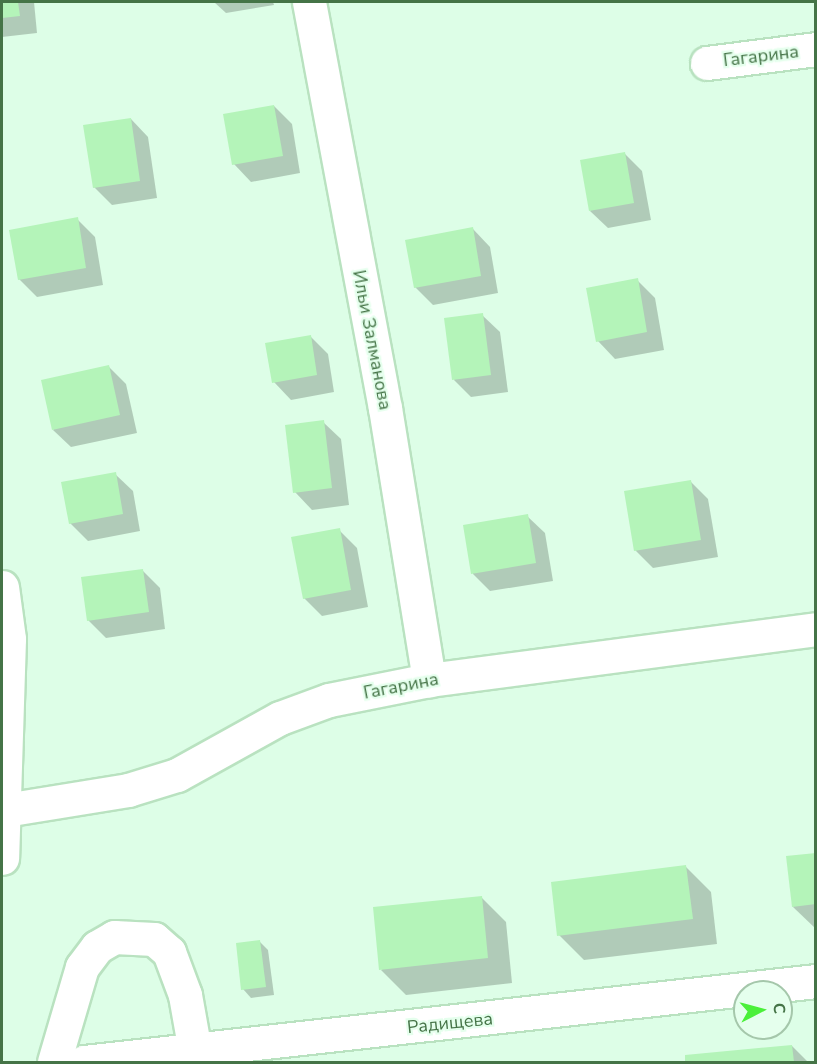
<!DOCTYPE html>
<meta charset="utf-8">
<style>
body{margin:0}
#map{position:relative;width:817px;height:1064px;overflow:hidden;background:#ddfee7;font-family:"Nunito Sans",sans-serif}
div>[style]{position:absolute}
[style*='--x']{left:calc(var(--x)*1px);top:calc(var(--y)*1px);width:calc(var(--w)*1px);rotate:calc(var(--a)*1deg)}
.shadow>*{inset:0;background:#0003}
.building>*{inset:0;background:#b4f4b9}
.roads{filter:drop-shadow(2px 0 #b9e2c0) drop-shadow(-2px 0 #b9e2c0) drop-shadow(0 2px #b9e2c0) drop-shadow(0 -2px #b9e2c0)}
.minor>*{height:33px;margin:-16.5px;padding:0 16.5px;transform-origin:16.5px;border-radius:16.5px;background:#fff}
span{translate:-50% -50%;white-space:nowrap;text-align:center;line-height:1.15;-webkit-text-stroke:4.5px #e5ffed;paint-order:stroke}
.street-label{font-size:18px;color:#457447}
.frame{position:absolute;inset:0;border:3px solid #457447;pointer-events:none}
.north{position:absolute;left:733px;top:980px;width:60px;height:60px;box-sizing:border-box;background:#e5ffed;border:2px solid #a5c7ab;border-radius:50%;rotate:84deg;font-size:16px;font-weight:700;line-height:24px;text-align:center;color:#457447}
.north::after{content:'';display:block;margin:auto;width:21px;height:27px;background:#4bf03a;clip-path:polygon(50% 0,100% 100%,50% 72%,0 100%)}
</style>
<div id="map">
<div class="shadow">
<div style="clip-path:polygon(2px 2px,34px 2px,37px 33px,2px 37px)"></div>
<div style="clip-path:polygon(214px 2px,273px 2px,274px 5px,226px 13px)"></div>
<div style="clip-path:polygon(274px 106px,292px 124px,300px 173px,251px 182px,234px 164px)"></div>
<div style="clip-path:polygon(131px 119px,148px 137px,157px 198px,112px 205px,94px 187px)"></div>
<div style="clip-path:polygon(625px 154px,642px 171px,651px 220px,608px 228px,590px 211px)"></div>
<div style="clip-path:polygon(77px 219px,95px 237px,103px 285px,37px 297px,19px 279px)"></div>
<div style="clip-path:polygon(473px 229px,490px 247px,498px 293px,433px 305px,415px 287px)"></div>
<div style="clip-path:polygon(637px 280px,655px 298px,664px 350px,615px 359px,598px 341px)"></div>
<div style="clip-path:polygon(482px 315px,500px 332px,508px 392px,471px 397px,454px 380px)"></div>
<div style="clip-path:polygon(310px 336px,328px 354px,334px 392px,291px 400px,274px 382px)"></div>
<div style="clip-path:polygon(109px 367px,126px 384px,137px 433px,71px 447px,53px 430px)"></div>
<div style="clip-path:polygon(323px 422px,341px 439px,349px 505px,312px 510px,295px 492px)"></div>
<div style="clip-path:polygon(115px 474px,133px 491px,140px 531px,88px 541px,70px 523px)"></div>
<div style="clip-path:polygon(691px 482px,708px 499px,718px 557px,653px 568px,635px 550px)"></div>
<div style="clip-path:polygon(527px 516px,545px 533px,553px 581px,490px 591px,473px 574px,465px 526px)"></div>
<div style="clip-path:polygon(339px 530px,357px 548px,368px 607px,322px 616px,304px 598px)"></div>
<div style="clip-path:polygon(142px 570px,160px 588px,165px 629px,106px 638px,88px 620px)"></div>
<div style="clip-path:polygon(816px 854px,816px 929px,793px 907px)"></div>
<div style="clip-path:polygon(686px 867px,711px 892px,717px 944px,584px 960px,559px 935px)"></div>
<div style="clip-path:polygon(481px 897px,506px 922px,512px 983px,406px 995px,381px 970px)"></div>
<div style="clip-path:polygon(260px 942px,268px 950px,274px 995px,251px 998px,243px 989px)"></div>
<div style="clip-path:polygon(792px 1046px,808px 1062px,687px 1062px,686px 1056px)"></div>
</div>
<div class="building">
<div style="clip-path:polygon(2px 2px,18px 2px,20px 16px,2px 18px)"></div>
<div style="clip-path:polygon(274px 105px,283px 156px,232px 165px,223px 114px)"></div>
<div style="clip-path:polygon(131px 118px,140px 181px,93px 188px,83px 125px)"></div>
<div style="clip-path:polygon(625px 152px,634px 203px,589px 211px,580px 160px)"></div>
<div style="clip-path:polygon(78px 217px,86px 268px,18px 280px,9px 230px)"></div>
<div style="clip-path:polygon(473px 227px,481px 276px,414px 288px,405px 240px)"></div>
<div style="clip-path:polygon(638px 278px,647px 332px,596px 342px,586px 288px)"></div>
<div style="clip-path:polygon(483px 313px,491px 375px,452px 380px,444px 318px)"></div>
<div style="clip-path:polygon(311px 335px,317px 375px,272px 383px,265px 343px)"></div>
<div style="clip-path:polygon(109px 365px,120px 415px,52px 430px,41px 380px)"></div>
<div style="clip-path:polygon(324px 420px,332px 488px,293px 493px,285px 425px)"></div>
<div style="clip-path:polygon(116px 472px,123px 514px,69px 524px,61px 482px)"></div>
<div style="clip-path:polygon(691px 480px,701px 540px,634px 551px,624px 491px)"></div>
<div style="clip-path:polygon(528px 514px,536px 563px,471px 574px,463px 525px)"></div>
<div style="clip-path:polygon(340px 528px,351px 590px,303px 599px,291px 537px)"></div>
<div style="clip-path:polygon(143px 569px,149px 612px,87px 621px,81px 577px)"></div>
<div style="clip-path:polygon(816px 853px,816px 904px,792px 907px,786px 856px)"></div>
<div style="clip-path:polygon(686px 865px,693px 919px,557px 936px,551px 882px)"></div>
<div style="clip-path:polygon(482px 896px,488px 958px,379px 970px,373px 907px)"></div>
<div style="clip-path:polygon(260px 940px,266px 987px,241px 990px,236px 943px)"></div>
<div style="clip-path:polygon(792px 1045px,794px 1062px,685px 1062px,685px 1055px)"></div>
</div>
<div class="roads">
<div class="minor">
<div style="--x:309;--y:2;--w:413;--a:79.4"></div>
<div style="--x:385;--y:408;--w:276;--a:80.8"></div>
<div style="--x:707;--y:63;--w:110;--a:-7.3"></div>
<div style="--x:2;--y:587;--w:52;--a:82.3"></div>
<div style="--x:9;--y:639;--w:219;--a:91.8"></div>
<div style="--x:5;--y:810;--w:125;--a:-9.2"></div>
<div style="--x:128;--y:790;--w:51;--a:-17"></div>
<div style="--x:177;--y:775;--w:118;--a:-29"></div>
<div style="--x:280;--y:718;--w:52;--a:-20.2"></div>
<div style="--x:329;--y:700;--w:102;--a:-11.3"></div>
<div style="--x:429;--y:680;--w:390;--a:-7.5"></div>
<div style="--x:54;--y:1062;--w:99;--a:-73.6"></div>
<div style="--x:82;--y:967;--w:25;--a:-53"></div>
<div style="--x:97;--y:947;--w:20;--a:-30"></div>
<div style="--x:114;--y:937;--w:40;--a:2.9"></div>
<div style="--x:154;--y:939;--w:20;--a:41"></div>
<div style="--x:169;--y:952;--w:46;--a:69.6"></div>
<div style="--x:185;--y:995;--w:57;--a:79.9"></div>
<div style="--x:84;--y:1062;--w:736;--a:-6.31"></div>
</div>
</div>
<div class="street-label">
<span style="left:761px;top:56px;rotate:-7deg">Гагарина</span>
<span style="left:372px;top:340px;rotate:79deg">Ильи Залманова</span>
<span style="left:401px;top:686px;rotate:-11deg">Гагарина</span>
<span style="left:450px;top:1023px;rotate:-6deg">Радищева</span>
</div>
<div class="frame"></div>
<div class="north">С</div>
</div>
